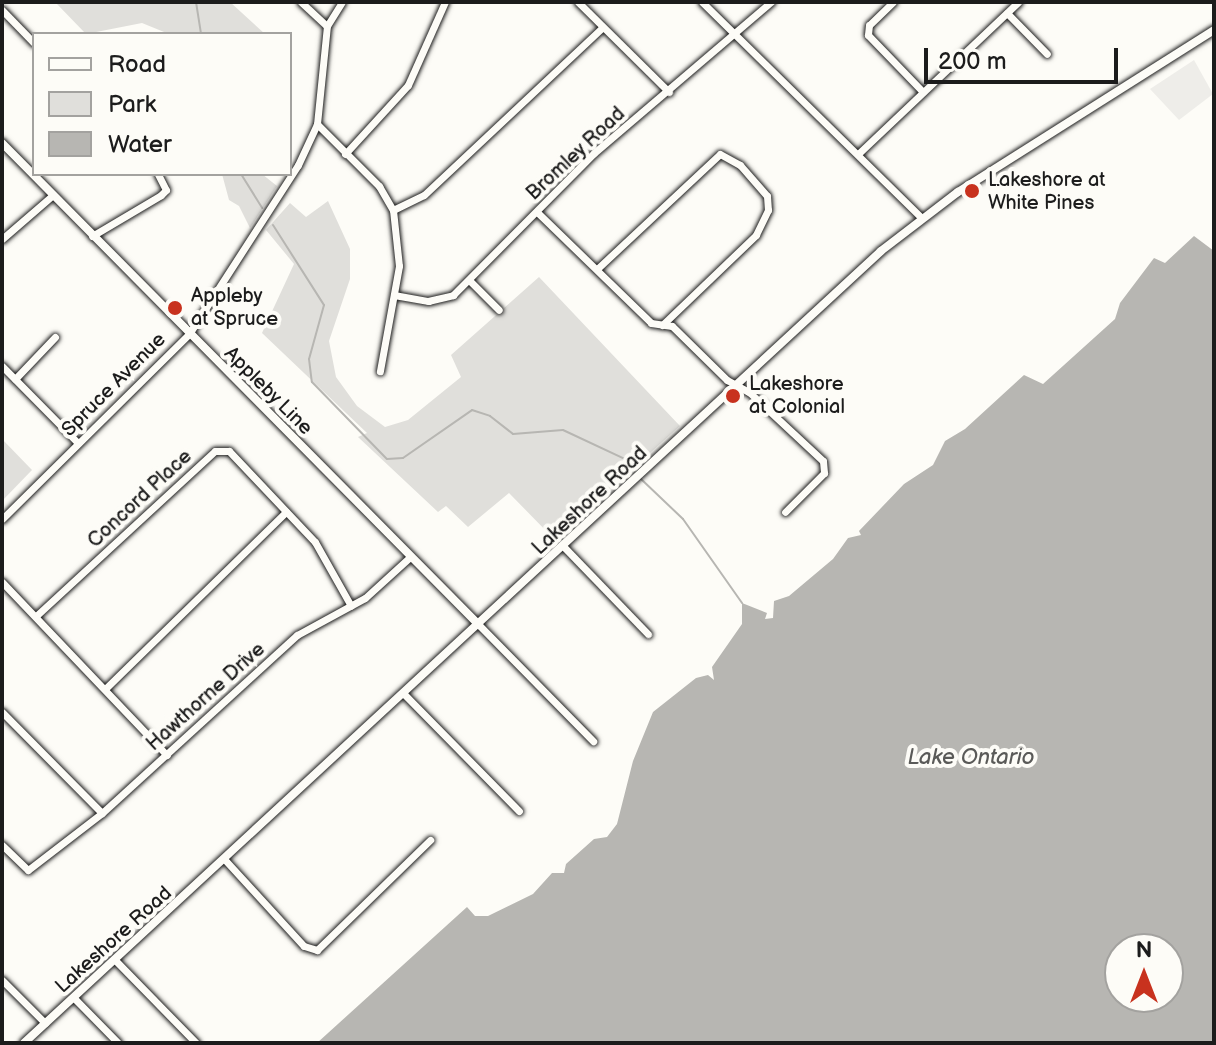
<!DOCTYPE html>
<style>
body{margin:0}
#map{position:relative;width:1216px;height:1045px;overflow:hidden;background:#fdfcf7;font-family:"Balsamiq Sans",sans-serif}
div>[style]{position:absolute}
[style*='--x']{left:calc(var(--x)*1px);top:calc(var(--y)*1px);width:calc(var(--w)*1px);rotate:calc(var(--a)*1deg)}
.built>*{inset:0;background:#eeede9}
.green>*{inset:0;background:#e0dfdb}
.water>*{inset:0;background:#b7b6b2}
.stream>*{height:2px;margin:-1px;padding:0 1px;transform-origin:1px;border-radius:1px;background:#b7b6b2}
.roads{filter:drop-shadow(0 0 2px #1c1c1c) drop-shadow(0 0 2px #1c1c1c)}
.minor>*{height:7px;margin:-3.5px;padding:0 3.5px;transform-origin:3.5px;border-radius:3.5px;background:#fdfcf7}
.major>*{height:8px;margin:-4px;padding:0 4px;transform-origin:4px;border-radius:4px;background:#fdfcf7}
.dots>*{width:22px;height:22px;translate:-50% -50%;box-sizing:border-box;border:4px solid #fdfcf7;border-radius:50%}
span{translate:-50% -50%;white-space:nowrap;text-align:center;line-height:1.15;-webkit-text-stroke:8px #fdfcf7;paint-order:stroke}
.street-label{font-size:20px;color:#1c1c1c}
.poi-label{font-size:20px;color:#1c1c1c}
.left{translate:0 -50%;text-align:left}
.water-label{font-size:22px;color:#5a5a58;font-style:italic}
.frame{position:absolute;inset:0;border:4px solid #1c1c1c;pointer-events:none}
.legend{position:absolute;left:32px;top:32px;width:260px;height:144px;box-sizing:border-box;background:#fdfcf7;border:2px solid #a3a29f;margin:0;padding:10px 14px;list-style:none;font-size:24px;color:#1c1c1c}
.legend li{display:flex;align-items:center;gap:16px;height:40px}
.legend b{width:40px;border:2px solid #a3a29f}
.north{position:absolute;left:1104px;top:933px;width:80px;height:80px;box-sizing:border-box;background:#fdfcf7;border:2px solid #a3a29f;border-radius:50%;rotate:0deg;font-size:22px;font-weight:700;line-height:32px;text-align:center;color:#1c1c1c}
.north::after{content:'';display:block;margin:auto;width:28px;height:36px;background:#c8321e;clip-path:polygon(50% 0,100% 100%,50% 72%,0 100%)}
.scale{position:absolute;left:924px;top:48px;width:194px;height:36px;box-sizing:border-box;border:4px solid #1c1c1c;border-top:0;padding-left:10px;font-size:24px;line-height:28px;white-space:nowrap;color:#1c1c1c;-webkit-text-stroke:6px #fdfcf7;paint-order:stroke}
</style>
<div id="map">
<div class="built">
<div style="clip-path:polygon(1194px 60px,1213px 94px,1179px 120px,1150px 89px)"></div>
</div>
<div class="green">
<div style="clip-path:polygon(55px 2px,230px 2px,265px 34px,169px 34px,142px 23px,86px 34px)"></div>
<div style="clip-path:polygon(222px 174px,262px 174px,277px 186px,250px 228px,239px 206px,229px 200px)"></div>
<div style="clip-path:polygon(328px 201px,350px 249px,350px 279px,329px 341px,336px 377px,357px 406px,385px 427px,408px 420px,461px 377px,451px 355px,539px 277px,680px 426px,554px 539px,509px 493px,468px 527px,446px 506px,438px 512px,358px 437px,367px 433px,262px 333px,294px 264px,266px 230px,290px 203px,306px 217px)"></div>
<div style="clip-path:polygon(2px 439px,32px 470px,2px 501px)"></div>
</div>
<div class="water">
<div style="clip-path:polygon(evenodd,1194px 236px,1214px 251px,1214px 1043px,317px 1043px,467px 907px,475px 916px,488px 916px,533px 894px,552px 873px,564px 873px,566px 864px,594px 839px,607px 837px,617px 824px,633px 761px,653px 712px,696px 678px,708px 675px,714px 680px,712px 667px,742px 624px,742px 603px,767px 613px,765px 619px,773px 618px,774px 601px,789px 596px,833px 559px,848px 538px,861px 535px,859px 531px,904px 484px,933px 465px,945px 441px,965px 429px,1024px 375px,1043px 384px,1115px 319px,1120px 303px,1154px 258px,1165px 263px,1194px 236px,1168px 949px,1168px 997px,1120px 997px,1120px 949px,1168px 949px)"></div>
</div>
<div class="stream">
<div style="--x:196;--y:2;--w:32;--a:81"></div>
<div style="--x:241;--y:174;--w:40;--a:58"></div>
<div style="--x:273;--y:225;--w:95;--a:57.5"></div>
<div style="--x:324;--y:305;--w:56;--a:105.5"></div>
<div style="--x:309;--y:359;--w:23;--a:83"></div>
<div style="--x:312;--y:382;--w:107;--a:45.8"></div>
<div style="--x:387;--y:459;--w:16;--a:-4"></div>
<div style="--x:403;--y:458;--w:84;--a:-34.8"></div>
<div style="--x:472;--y:410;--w:19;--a:18"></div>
<div style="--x:490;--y:416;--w:29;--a:38"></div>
<div style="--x:513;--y:434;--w:50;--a:-4.6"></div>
<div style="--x:563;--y:430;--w:71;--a:25.1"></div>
<div style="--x:627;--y:460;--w:17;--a:54"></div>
<div style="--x:641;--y:479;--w:58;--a:43.6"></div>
<div style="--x:683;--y:519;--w:103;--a:54.9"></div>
</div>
<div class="roads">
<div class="minor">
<div style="--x:301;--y:2;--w:35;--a:43"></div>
<div style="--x:578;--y:2;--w:128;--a:44.7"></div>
<div style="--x:702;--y:2;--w:308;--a:44.5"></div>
<div style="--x:893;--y:2;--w:33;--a:136"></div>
<div style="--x:869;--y:25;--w:10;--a:96"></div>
<div style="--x:868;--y:35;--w:79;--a:46"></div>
<div style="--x:2;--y:10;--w:46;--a:45.9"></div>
<div style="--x:1007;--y:13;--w:57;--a:45.7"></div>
<div style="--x:317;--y:124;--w:88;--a:45"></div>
<div style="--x:379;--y:186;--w:28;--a:60"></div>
<div style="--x:393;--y:210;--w:56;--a:83.9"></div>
<div style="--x:399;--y:266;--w:107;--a:100.3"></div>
<div style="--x:345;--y:154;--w:93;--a:-47.6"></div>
<div style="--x:408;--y:85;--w:91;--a:-66"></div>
<div style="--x:858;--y:154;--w:221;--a:-43.5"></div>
<div style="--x:393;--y:210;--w:34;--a:-26"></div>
<div style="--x:424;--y:195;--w:245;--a:-43.2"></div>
<div style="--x:537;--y:212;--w:159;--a:44.2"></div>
<div style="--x:651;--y:323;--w:21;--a:8"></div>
<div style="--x:672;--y:326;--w:77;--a:44.5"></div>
<div style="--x:727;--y:380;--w:25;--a:29"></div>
<div style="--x:749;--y:392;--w:101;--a:43"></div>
<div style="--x:823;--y:461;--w:12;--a:85"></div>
<div style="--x:824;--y:473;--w:55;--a:135"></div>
<div style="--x:92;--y:236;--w:80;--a:-30.7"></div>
<div style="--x:161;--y:195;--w:7;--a:-45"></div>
<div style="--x:166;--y:190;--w:18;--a:-117"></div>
<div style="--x:2;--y:239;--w:67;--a:-40.8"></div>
<div style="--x:597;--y:269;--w:168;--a:-43.1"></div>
<div style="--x:720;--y:154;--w:23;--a:29"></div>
<div style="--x:740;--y:165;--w:41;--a:48.9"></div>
<div style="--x:767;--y:196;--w:14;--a:86"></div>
<div style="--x:768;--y:210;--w:28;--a:116"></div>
<div style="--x:756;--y:235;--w:130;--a:136.2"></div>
<div style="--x:469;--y:280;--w:42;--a:45"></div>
<div style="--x:394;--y:295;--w:35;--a:10"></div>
<div style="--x:428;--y:301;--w:26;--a:-13"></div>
<div style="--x:453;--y:295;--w:200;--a:-45.2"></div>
<div style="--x:594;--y:153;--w:233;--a:-40.5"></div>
<div style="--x:2;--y:366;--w:108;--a:45.4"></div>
<div style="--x:15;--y:379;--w:58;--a:-46.4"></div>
<div style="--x:2;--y:519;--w:263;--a:-44.7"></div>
<div style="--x:189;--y:334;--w:201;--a:-57.2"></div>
<div style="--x:298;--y:165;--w:45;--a:-65.1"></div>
<div style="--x:317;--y:124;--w:99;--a:-84.2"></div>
<div style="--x:327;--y:26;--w:28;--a:-58"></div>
<div style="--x:564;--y:547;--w:121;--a:46"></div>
<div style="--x:2;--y:582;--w:239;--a:46.4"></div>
<div style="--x:36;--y:616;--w:243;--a:-42.7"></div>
<div style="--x:215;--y:451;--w:14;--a:0"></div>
<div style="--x:229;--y:451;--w:125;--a:46.6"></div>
<div style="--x:315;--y:542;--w:73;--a:60.6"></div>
<div style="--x:479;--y:625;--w:163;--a:45.5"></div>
<div style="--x:106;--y:688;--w:252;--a:-44.4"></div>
<div style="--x:404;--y:694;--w:164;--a:45.5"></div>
<div style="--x:2;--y:712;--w:142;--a:45.3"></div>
<div style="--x:2;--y:845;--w:36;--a:44"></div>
<div style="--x:28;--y:870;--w:93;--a:-37.6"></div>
<div style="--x:102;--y:813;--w:264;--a:-42.4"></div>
<div style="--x:297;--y:635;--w:77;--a:-28.6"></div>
<div style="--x:365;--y:598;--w:61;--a:-42.3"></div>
<div style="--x:226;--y:861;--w:115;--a:47.5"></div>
<div style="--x:304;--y:946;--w:14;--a:17"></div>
<div style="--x:317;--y:950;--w:158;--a:-44.2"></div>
<div style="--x:116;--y:961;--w:115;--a:45.7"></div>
<div style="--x:2;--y:980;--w:61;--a:45"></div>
<div style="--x:74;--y:998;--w:63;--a:45.6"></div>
</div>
<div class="major">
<div style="--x:2;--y:143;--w:678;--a:45.3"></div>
<div style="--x:24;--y:1043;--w:1167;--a:-42.74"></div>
<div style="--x:881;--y:251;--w:97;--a:-37.5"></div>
<div style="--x:958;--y:192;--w:303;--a:-32.3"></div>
</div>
</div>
<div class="dots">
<div style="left:972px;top:191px;background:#c8321e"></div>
<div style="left:175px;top:308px;background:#c8321e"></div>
<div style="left:733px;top:396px;background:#c8321e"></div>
</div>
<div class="street-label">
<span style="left:576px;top:154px;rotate:-43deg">Bromley Road</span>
<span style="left:114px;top:385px;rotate:-45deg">Spruce Avenue</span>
<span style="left:268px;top:391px;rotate:45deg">Appleby Line</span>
<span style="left:140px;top:499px;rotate:-43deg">Concord Place</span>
<span style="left:590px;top:501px;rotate:-43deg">Lakeshore Road</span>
<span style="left:206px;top:697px;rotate:-42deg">Hawthorne Drive</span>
<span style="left:114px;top:940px;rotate:-42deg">Lakeshore Road</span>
</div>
<div class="poi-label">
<span class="left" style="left:988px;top:192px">Lakeshore at<br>White Pines</span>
<span class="left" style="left:191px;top:308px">Appleby<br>at Spruce</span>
<span class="left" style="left:749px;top:396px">Lakeshore<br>at Colonial</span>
</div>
<div class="water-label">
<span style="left:971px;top:758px">Lake Ontario</span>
</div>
<div class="frame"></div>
<ul class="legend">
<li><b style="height:10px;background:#fdfcf7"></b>Road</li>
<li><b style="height:22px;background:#e0dfdb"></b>Park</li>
<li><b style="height:22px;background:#b7b6b2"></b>Water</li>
</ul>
<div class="north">N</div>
<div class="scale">200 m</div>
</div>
